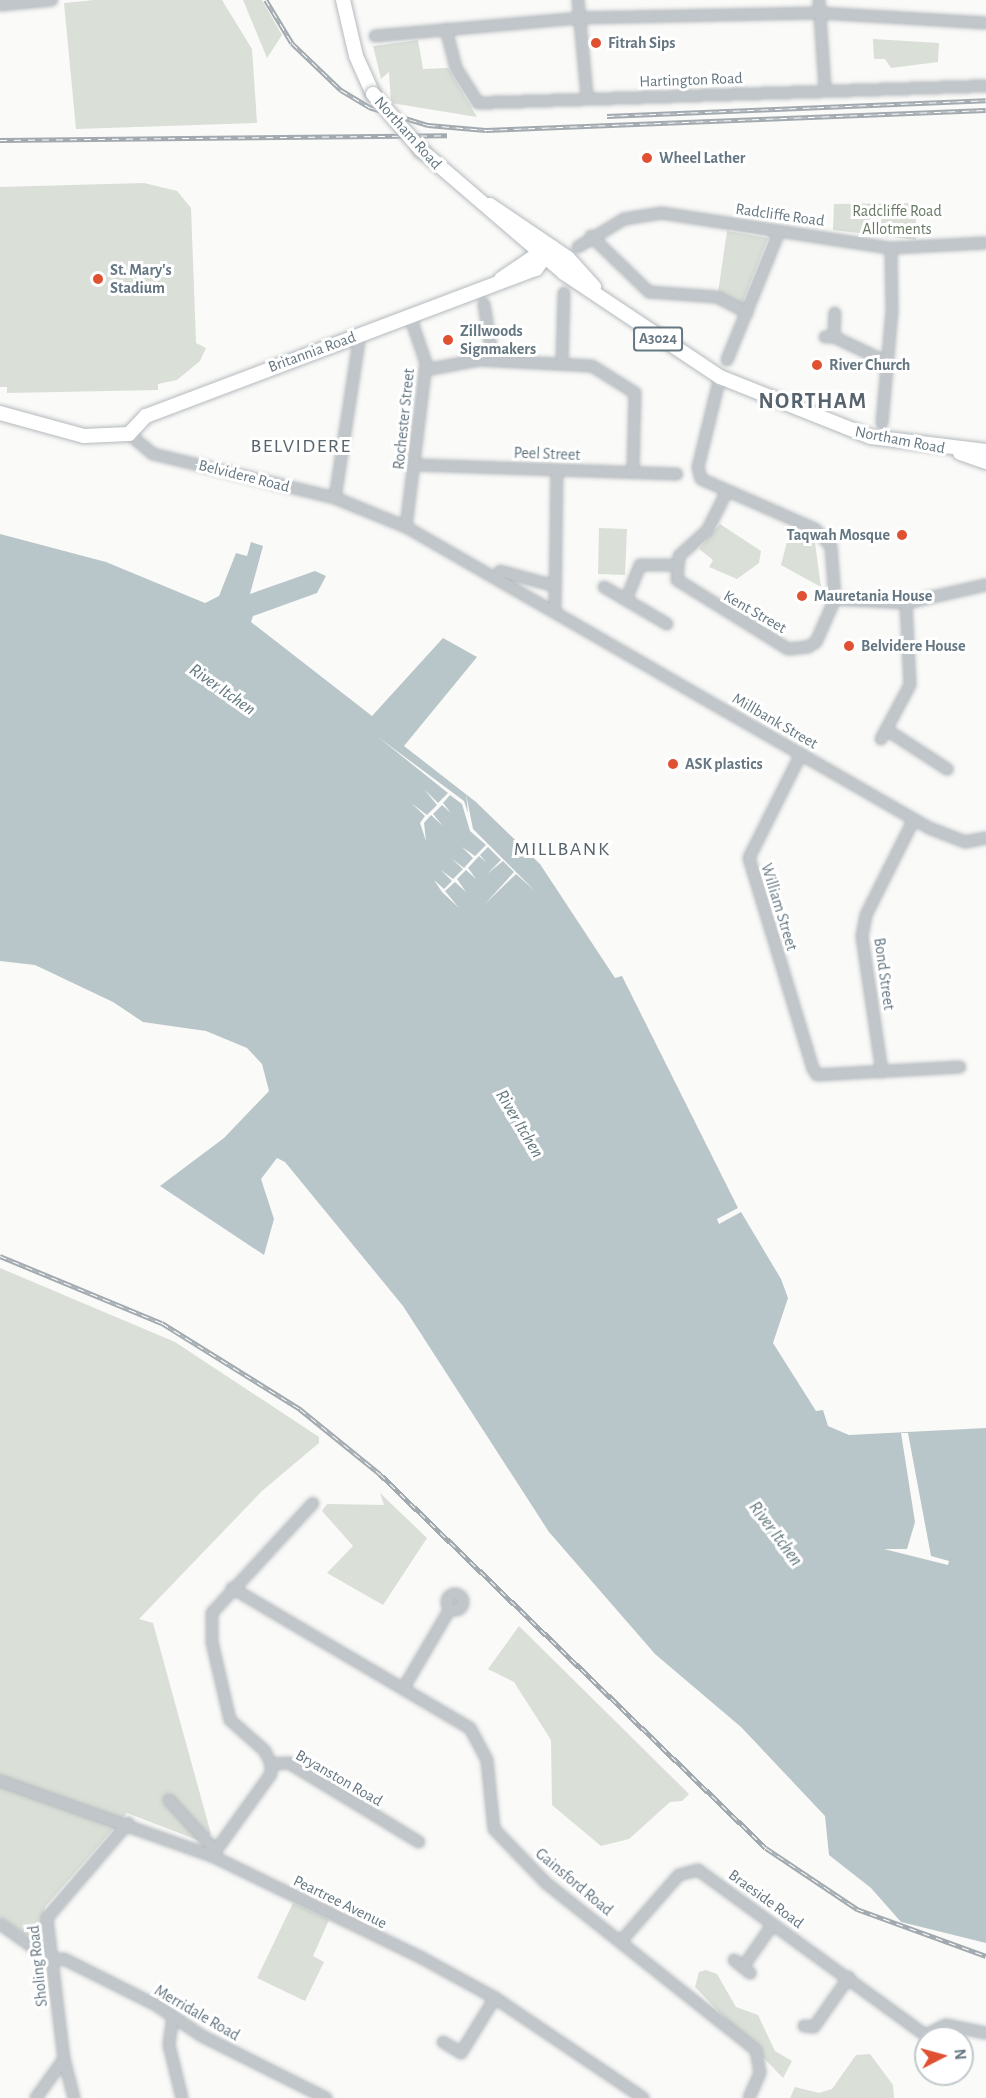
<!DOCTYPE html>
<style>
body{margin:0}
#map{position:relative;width:986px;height:2098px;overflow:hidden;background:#fafaf8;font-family:"Alegreya Sans",sans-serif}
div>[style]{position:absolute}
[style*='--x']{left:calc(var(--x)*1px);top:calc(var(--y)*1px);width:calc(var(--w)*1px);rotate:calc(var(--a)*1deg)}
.green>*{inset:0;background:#dadfd7}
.water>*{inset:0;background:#b9c6c9}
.pier>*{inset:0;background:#fafaf8}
.roads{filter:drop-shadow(0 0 2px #b5babe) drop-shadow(0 0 2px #b5babe)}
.minor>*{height:10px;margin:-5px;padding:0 5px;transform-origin:5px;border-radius:5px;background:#c1c6ca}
.minor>.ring{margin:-5px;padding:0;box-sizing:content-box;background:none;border:10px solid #c1c6ca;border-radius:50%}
.major>*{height:14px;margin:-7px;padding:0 7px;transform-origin:7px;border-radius:7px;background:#fff}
.rail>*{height:4.5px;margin-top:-2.25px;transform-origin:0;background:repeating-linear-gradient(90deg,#fff 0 7px,#a2aaaf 0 14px);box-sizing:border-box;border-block:2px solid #a2aaaf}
.bridges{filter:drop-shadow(0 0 2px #b5babe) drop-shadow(0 0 2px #b5babe)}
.major-bridge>*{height:14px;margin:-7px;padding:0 7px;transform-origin:7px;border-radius:7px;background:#fff}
.dots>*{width:16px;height:16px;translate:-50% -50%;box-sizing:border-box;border:3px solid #fff;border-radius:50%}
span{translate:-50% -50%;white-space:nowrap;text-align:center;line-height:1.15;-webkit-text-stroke:6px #fff;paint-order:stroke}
.shield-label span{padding:2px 4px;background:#fff;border:2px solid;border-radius:4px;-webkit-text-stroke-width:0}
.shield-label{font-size:15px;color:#657782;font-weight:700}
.poi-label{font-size:16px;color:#657782;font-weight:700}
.left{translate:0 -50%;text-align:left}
.right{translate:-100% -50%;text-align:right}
.street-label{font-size:16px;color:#657782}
.park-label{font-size:16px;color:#697a64}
.water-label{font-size:18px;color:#60767c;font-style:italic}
.quarter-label{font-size:20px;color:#57646d;letter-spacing:1.5px}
.district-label{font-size:22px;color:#57646d;font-weight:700;letter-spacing:1.5px}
.north{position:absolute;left:914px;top:2026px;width:60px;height:60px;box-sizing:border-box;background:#fff;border:2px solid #c1c9cd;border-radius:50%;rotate:84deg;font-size:16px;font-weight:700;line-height:24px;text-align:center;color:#657782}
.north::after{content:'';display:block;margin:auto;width:21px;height:27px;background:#e05131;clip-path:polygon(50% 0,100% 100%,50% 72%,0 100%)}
</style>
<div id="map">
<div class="green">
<div style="clip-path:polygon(94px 0,222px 0,252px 49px,257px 123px,76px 129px,64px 3px)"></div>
<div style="clip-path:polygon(243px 0,262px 0,282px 35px,267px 58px)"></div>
<div style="clip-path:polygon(873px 39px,939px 43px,938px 62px,891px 68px,885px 59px,874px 59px)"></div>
<div style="clip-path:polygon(418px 40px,423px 69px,448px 68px,477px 117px,391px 103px,389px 72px,381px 79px,373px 46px)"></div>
<div style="clip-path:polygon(144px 183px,177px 191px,191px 208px,196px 343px,206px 348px,200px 361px,177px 380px,158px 384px,158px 390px,7px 393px,7px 387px,0 387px,0 187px)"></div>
<div style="clip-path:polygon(916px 203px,916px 240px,833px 230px,834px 204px)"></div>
<div style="clip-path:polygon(727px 231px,768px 238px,741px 306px,718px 293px)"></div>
<div style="clip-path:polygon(720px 524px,761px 551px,759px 563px,737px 579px,709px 567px,713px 560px,699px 549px)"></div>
<div style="clip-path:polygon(599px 528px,627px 529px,625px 575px,598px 574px)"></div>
<div style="clip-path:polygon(790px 530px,806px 533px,815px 543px,821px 587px,781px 565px)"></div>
<div style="clip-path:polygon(0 1268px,175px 1342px,319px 1437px,319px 1443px,262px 1491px,139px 1619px,153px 1623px,211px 1834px,200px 1841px,127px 1813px,45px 1907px,39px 1944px,0 1917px)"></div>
<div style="clip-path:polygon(380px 1493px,427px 1538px,383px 1605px,327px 1573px,353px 1546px,322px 1511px,327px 1504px,384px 1505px)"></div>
<div style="clip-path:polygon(519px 1626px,689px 1794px,682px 1801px,670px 1802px,629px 1839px,601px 1846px,552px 1805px,551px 1740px,514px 1682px,488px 1669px)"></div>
<div style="clip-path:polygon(293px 1903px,329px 1920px,313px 1956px,324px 1962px,305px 2001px,257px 1978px)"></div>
<div style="clip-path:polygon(706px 1970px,717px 1974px,736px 2007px,758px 2015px,775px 2051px,792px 2061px,783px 2078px,695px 1987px,699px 1972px)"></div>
<div style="clip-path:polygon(870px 2054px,893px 2085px,894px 2098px,790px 2098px,795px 2087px,819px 2093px,832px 2089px,856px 2055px)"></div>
</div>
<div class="water">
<div style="clip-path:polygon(0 534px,106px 562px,205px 603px,219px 596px,236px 553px,247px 556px,251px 542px,263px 546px,250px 594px,315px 571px,326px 576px,317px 593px,253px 616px,251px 622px,372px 716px,443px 638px,477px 657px,404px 746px,476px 802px,540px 864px,615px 978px,622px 976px,738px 1208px,717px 1219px,719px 1224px,741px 1212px,781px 1279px,788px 1298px,773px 1343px,816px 1411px,823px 1410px,828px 1426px,849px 1435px,986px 1428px,986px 1943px,901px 1922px,871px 1888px,829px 1855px,825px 1816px,741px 1727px,655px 1654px,549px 1532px,403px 1306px,285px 1162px,277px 1158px,261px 1179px,274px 1219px,264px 1255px,160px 1186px,224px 1138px,269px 1091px,262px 1064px,247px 1048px,206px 1031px,143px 1022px,113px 1002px,35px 965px,0 961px)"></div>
</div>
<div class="pier">
<div style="clip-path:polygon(378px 737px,464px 801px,468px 813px,466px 794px,473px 829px,535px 891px,516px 874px,485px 904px,514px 872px,503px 861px,487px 874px,501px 860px,488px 847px,480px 855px,486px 862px,479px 856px,468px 868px,476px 879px,466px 870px,457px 879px,466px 892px,455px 882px,445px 891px,459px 908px,442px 892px,434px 880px,444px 889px,452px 881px,441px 870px,453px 879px,463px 869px,451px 858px,464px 868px,473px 858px,462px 847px,475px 856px,486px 845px,470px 831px,462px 804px,450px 795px,443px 803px,451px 813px,442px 805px,433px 814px,443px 826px,431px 815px,424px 823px,426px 841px,420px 823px,425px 816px,411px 803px,427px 815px,437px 805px,424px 789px,438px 803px,448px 793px)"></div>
<div style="clip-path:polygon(901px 1433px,908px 1433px,931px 1556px,949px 1561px,948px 1565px,884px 1549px,907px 1549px,915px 1522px)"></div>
</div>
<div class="roads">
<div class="minor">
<div style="--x:578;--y:0;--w:95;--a:84.6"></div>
<div style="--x:819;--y:0;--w:88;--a:86.1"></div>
<div style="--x:0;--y:5;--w:52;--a:-5.5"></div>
<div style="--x:446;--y:29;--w:40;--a:75.6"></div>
<div style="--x:456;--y:68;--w:41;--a:57.8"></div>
<div style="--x:478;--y:103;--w:508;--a:-1.92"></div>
<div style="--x:375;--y:36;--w:205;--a:-5"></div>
<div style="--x:579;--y:18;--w:240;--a:-1.2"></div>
<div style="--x:819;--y:13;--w:167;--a:3.4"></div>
<div style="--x:591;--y:236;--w:81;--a:44"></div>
<div style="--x:649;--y:292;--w:68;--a:4.2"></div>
<div style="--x:717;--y:297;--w:34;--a:27"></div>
<div style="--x:578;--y:247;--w:54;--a:-31.3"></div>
<div style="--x:624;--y:219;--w:37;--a:-9"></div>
<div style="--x:661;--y:213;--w:233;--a:8.7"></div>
<div style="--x:891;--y:248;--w:95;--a:-3"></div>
<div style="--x:484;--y:304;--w:57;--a:80.9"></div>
<div style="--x:825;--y:337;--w:9;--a:0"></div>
<div style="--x:834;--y:337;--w:24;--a:-88"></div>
<div style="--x:834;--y:337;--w:59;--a:25.3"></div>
<div style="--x:727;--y:360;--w:138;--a:-67.9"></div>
<div style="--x:562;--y:363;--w:70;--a:-88.4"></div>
<div style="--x:425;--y:370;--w:55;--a:-10.5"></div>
<div style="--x:479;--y:360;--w:113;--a:3"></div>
<div style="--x:592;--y:366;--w:51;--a:32.1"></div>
<div style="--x:635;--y:393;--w:79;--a:91.5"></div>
<div style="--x:720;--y:377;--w:93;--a:103.7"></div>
<div style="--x:698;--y:467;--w:12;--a:76"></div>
<div style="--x:701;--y:479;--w:124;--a:23.7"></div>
<div style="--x:815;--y:529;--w:23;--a:47"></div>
<div style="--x:831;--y:546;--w:53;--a:85.7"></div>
<div style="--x:835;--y:599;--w:47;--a:113.8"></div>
<div style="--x:816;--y:642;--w:9;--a:148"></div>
<div style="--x:808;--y:647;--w:20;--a:174"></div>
<div style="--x:788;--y:649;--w:131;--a:-148.1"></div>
<div style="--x:677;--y:580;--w:24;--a:-85"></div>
<div style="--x:679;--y:556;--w:38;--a:-42"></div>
<div style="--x:707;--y:531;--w:42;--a:-63.4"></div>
<div style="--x:882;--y:423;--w:111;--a:-84.9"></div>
<div style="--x:892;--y:312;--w:64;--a:-90.9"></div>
<div style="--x:129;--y:434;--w:31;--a:40"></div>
<div style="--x:153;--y:454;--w:187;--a:13.6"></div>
<div style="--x:335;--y:498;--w:77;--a:22.2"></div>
<div style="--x:406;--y:527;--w:603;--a:29.92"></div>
<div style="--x:929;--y:828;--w:39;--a:21"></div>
<div style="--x:965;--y:842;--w:21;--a:-11"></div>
<div style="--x:415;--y:465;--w:262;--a:2"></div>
<div style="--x:335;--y:498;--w:166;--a:-81.3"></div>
<div style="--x:406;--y:527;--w:165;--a:-83"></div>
<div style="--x:426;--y:363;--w:50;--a:-108.8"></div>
<div style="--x:500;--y:571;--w:57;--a:15.3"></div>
<div style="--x:604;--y:587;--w:73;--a:30.4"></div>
<div style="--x:835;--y:599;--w:71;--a:3.2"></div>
<div style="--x:906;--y:603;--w:82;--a:-12.7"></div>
<div style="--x:626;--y:600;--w:38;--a:-68"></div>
<div style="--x:640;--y:565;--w:34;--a:0"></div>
<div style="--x:555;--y:608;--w:138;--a:-89.2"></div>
<div style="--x:887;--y:730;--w:72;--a:33"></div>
<div style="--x:881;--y:739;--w:61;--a:-61.8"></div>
<div style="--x:910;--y:685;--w:82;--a:-92.8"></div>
<div style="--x:801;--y:754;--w:116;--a:116.6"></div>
<div style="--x:749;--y:858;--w:220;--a:73.1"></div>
<div style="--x:813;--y:1069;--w:7;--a:56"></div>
<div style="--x:817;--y:1075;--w:143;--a:-3.2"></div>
<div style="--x:882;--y:1072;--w:137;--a:-98.4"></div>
<div style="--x:862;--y:936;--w:21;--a:-79"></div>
<div style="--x:866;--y:915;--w:107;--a:-63.4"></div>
<div style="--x:232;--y:1588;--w:276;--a:30.5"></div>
<div style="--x:470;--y:1728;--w:36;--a:62"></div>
<div style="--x:487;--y:1760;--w:69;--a:84.2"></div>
<div style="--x:494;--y:1829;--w:75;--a:46.1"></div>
<div style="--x:546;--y:1883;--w:268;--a:38.5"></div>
<div style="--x:756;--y:2050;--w:23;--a:80"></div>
<div style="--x:760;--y:2073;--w:27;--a:114"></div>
<div class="ring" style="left:447px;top:1594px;width:6px;height:6px"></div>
<div style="--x:403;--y:1689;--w:93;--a:-59.6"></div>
<div style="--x:271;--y:1764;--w:18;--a:-3"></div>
<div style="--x:289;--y:1763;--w:152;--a:31.3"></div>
<div style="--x:0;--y:1781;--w:225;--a:19.5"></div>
<div style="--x:212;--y:1856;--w:233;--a:25.9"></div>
<div style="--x:422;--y:1958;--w:83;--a:28.7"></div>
<div style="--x:495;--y:1998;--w:179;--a:34"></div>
<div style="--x:169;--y:1800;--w:68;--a:47.4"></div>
<div style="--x:212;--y:1856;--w:101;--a:-54.3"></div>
<div style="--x:271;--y:1774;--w:10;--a:-90"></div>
<div style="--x:271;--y:1764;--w:14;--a:-115"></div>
<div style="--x:265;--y:1751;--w:47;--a:-138.5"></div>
<div style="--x:230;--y:1720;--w:80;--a:-103"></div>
<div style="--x:212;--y:1642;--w:29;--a:-90"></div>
<div style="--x:212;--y:1613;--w:149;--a:-47.4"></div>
<div style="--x:0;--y:1924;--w:62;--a:35.2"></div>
<div style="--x:51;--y:1960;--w:13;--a:-4"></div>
<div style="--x:64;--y:1959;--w:103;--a:26.6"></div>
<div style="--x:156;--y:2005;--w:55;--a:34"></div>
<div style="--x:202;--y:2036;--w:139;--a:26.6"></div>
<div style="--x:622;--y:1940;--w:86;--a:-48.8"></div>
<div style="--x:679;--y:1875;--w:20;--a:-15"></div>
<div style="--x:698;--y:1870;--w:286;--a:36"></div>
<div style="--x:734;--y:1960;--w:21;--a:39"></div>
<div style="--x:743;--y:1967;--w:52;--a:-55.1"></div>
<div style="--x:173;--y:2016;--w:29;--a:98"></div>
<div style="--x:169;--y:2045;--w:55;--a:76.2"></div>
<div style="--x:804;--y:2026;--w:10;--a:6"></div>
<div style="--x:814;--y:2027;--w:61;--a:-55"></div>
<div style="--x:926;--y:2035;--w:22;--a:-27"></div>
<div style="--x:946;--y:2025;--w:41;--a:11.3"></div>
<div style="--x:443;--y:2042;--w:21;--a:31"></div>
<div style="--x:461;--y:2053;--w:65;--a:-58.3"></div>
<div style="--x:36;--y:2098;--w:48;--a:-54.3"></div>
<div style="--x:74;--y:2098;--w:40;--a:-104.4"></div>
<div style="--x:64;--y:2059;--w:142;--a:-96.9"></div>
<div style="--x:47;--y:1918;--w:125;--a:-49.5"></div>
</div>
<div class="major">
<div style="--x:343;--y:0;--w:57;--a:76.9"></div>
<div style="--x:356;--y:56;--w:42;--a:65.9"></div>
<div style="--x:421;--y:150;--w:189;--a:40.7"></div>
<div style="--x:564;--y:273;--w:187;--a:33.7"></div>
<div style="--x:720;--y:377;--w:162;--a:21.7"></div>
<div style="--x:871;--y:437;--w:116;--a:6.9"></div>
<div style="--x:490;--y:205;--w:94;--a:34.2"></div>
<div style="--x:568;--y:258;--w:39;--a:48"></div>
<div style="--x:501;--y:279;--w:52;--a:-34"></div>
<div style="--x:0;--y:413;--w:87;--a:15.3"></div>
<div style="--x:84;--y:436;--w:45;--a:-2.5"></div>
<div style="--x:129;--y:434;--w:25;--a:-47"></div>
<div style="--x:146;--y:416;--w:417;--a:-20.7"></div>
<div style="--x:536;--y:269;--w:27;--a:-54"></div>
<div style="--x:960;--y:453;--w:28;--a:19"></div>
</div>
</div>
<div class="rail">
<div style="--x:266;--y:0;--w:50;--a:58.8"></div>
<div style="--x:292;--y:43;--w:68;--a:43.8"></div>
<div style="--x:341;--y:90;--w:33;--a:31"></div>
<div style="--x:369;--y:107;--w:62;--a:17"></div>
<div style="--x:428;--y:125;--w:58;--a:4.9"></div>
<div style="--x:486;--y:130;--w:500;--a:-2.29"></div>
<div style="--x:607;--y:116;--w:379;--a:-2.4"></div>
<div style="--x:0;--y:140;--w:447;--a:-0.6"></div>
<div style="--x:0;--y:1256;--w:175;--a:22.5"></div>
<div style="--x:162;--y:1323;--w:163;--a:31.9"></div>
<div style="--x:300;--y:1409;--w:103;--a:39.1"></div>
<div style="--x:380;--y:1474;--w:537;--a:44.1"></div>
<div style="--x:766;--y:1848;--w:110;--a:33.8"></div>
<div style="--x:857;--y:1909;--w:137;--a:20"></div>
</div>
<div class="bridges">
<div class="major-bridge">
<div style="--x:373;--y:94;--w:74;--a:49.4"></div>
</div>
</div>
<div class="dots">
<div style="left:596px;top:43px;background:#e05131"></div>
<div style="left:647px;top:158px;background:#e05131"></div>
<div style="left:98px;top:279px;background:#e05131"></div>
<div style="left:448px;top:340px;background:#e05131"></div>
<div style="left:817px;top:365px;background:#e05131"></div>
<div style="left:902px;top:535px;background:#e05131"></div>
<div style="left:802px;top:596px;background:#e05131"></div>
<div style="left:849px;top:646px;background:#e05131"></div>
<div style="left:673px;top:764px;background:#e05131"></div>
</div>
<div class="shield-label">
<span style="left:658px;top:339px">A3024</span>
</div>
<div class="poi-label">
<span class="left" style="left:608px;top:43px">Fitrah Sips</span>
<span class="left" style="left:659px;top:158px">Wheel Lather</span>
<span class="left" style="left:110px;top:279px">St. Mary's<br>Stadium</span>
<span class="left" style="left:460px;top:340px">Zillwoods<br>Signmakers</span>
<span class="left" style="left:829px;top:365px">River Church</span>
<span class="right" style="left:890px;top:535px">Taqwah Mosque</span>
<span class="left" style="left:814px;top:596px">Mauretania House</span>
<span class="left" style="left:861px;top:646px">Belvidere House</span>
<span class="left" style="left:685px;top:764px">ASK plastics</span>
</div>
<div class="street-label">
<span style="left:691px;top:80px;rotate:-2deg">Hartington Road</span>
<span style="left:408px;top:133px;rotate:48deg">Northam Road</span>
<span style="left:780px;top:215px;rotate:8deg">Radcliffe Road</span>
<span style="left:312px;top:352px;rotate:-20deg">Britannia Road</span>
<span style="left:404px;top:419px;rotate:-84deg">Rochester Street</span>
<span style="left:900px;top:440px;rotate:11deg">Northam Road</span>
<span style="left:547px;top:454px;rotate:2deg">Peel Street</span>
<span style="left:244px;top:476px;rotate:14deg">Belvidere Road</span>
<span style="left:755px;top:612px;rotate:30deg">Kent Street</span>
<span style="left:775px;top:721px;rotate:30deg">Millbank Street</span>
<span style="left:779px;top:907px;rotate:73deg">William Street</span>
<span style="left:884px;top:974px;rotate:82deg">Bond Street</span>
<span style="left:339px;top:1778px;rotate:30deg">Bryanston Road</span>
<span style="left:574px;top:1882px;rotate:40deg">Gainsford Road</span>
<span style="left:766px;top:1899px;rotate:36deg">Braeside Road</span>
<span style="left:340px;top:1902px;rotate:26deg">Peartree Avenue</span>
<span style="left:38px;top:1966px;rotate:-96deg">Sholing Road</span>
<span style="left:197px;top:2013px;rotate:30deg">Merridale Road</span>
</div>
<div class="park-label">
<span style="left:897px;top:220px">Radcliffe Road<br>Allotments</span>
</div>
<div class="water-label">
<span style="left:222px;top:690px;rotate:35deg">River Itchen</span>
<span style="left:519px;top:1124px;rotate:59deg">River Itchen</span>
<span style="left:775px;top:1534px;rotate:53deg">River Itchen</span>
</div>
<div class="quarter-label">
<span style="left:301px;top:446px">BELVIDERE</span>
<span style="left:562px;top:849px">MILLBANK</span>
</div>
<div class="district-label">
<span style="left:813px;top:402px">NORTHAM</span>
</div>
<div class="north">N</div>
</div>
